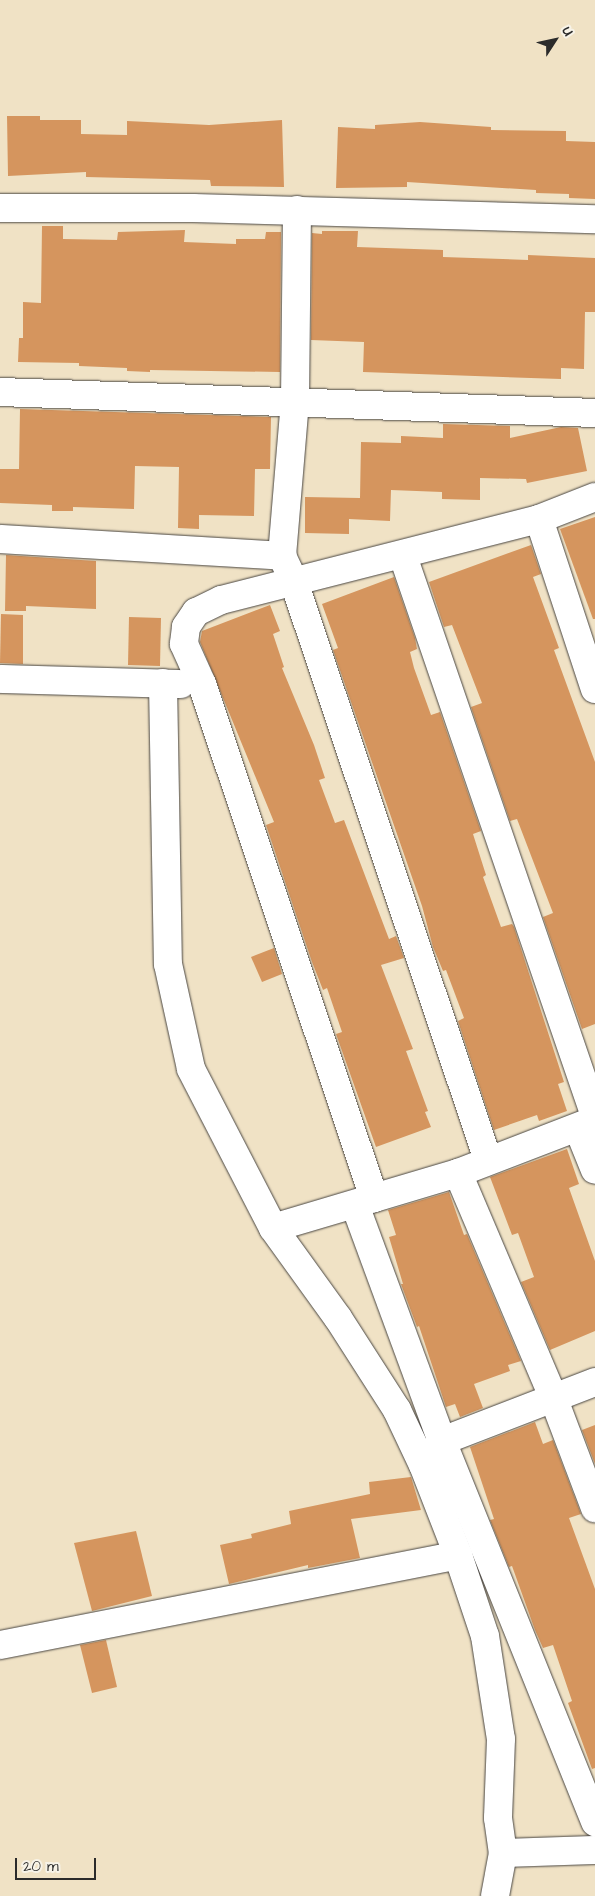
<!DOCTYPE html>
<style>
body{margin:0}
#map{position:relative;width:595px;height:1896px;overflow:hidden;background:#f0e2c5;font-family:"Architects Daughter",sans-serif}
div>[style]{position:absolute}
[style*='--x']{left:calc(var(--x)*1px);top:calc(var(--y)*1px);width:calc(var(--w)*1px);rotate:calc(var(--a)*1deg)}
.building>*{inset:0;background:#d5955e}
.roads{filter:drop-shadow(0 0 1px #494642) drop-shadow(0 0 1px #494642)}
.minor>*{height:28px;margin:-14px;padding:0 14px;transform-origin:14px;border-radius:14px;background:#fff}
span{translate:-50% -50%;white-space:nowrap;text-align:center;line-height:1.15;-webkit-text-stroke:4.5px #f7f3e8;paint-order:stroke}
.north{position:absolute;left:530px;top:15px;width:50px;height:50px;-webkit-text-stroke:4px #f7f3e8;paint-order:stroke;rotate:55deg;font-size:14px;font-weight:700;line-height:20px;text-align:center;color:#2b2b2b}
.north::after{content:'';display:block;margin:auto;width:18px;height:22px;background:#2b2b2b;clip-path:polygon(50% 0,100% 100%,50% 72%,0 100%)}
.scale{position:absolute;left:15px;top:1858px;width:81px;height:22px;box-sizing:border-box;border:2px solid #2b2b2b;border-top:0;padding-left:6px;font-size:15px;line-height:18px;white-space:nowrap;color:#2b2b2b;-webkit-text-stroke:4px #f7f3e8;paint-order:stroke}
</style>
<div id="map">
<div class="building">
<div style="clip-path:polygon(7px 116px,40px 116px,40px 120px,81px 120px,81px 134px,127px 135px,127px 121px,209px 125px,282px 120px,284px 187px,211px 186px,210px 180px,86px 177px,86px 172px,8px 176px)"></div>
<div style="clip-path:polygon(420px 122px,491px 127px,491px 130px,566px 131px,566px 141px,595px 142px,595px 199px,569px 198px,569px 194px,536px 193px,536px 190px,407px 182px,407px 187px,336px 188px,338px 127px,375px 129px,375px 125px)"></div>
<div style="clip-path:polygon(42px 226px,63px 226px,63px 239px,117px 240px,118px 232px,185px 230px,184px 242px,236px 244px,236px 239px,265px 239px,266px 232px,281px 232px,280px 372px,150px 370px,150px 372px,127px 371px,127px 368px,79px 366px,79px 363px,18px 362px,19px 338px,23px 338px,23px 302px,41px 303px)"></div>
<div style="clip-path:polygon(322px 231px,358px 231px,357px 247px,443px 250px,443px 257px,528px 260px,528px 255px,595px 258px,595px 312px,585px 312px,584px 369px,561px 368px,561px 379px,363px 372px,364px 342px,311px 340px,312px 233px,322px 234px)"></div>
<div style="clip-path:polygon(20px 409px,271px 417px,270px 469px,255px 469px,254px 516px,199px 515px,199px 529px,178px 528px,179px 467px,135px 466px,134px 509px,73px 507px,73px 511px,52px 511px,52px 505px,0 503px,0 469px,19px 469px)"></div>
<div style="clip-path:polygon(443px 424px,510px 426px,510px 438px,561px 427px,578px 428px,587px 471px,527px 483px,526px 479px,480px 478px,480px 500px,442px 499px,442px 492px,391px 490px,390px 521px,349px 519px,349px 534px,305px 533px,305px 497px,360px 498px,361px 442px,401px 443px,401px 436px,443px 438px)"></div>
<div style="clip-path:polygon(595px 517px,595px 619px,593px 619px,560px 529px)"></div>
<div style="clip-path:polygon(531px 545px,541px 574px,533px 577px,559px 648px,554px 650px,595px 762px,595px 1024px,582px 1029px,543px 917px,553px 913px,517px 819px,510px 821px,471px 707px,482px 703px,452px 625px,444px 627px,429px 582px)"></div>
<div style="clip-path:polygon(6px 555px,96px 561px,96px 609px,26px 606px,26px 611px,5px 611px)"></div>
<div style="clip-path:polygon(394px 577px,415px 638px,417px 649px,410px 652px,414px 668px,431px 715px,440px 712px,481px 831px,473px 834px,486px 875px,483px 877px,501px 927px,512px 924px,514px 927px,564px 1082px,558px 1084px,567px 1111px,539px 1121px,537px 1115px,494px 1130px,458px 1021px,464px 1018px,446px 970px,443px 971px,433px 947px,422px 906px,333px 650px,338px 648px,322px 604px)"></div>
<div style="clip-path:polygon(270px 605px,280px 631px,273px 634px,284px 667px,282px 668px,314px 745px,325px 778px,319px 780px,335px 823px,344px 820px,389px 939px,396px 936px,404px 958px,381px 965px,413px 1049px,406px 1051px,428px 1111px,425px 1112px,431px 1127px,376px 1147px,336px 1034px,342px 1032px,327px 988px,323px 990px,312px 962px,266px 825px,274px 822px,200px 642px,202px 631px)"></div>
<div style="clip-path:polygon(1px 614px,23px 615px,23px 664px,0 663px)"></div>
<div style="clip-path:polygon(129px 617px,161px 618px,160px 666px,128px 665px)"></div>
<div style="clip-path:polygon(274px 948px,282px 974px,262px 982px,251px 957px)"></div>
<div style="clip-path:polygon(567px 1149px,579px 1184px,569px 1188px,595px 1261px,595px 1331px,550px 1350px,521px 1282px,534px 1277px,518px 1233px,512px 1235px,490px 1177px)"></div>
<div style="clip-path:polygon(449px 1192px,464px 1235px,467px 1234px,521px 1361px,508px 1365px,510px 1371px,474px 1384px,483px 1408px,460px 1417px,455px 1404px,446px 1407px,419px 1326px,417px 1327px,401px 1284px,403px 1284px,389px 1237px,396px 1235px,388px 1210px)"></div>
<div style="clip-path:polygon(535px 1422px,543px 1444px,553px 1440px,581px 1514px,569px 1518px,595px 1589px,595px 1768px,592px 1769px,568px 1703px,572px 1701px,553px 1645px,543px 1648px,535px 1630px,512px 1566px,509px 1567px,490px 1520px,494px 1519px,470px 1447px)"></div>
<div style="clip-path:polygon(595px 1425px,595px 1464px,582px 1430px)"></div>
<div style="clip-path:polygon(411px 1477px,421px 1510px,351px 1519px,360px 1558px,308px 1568px,308px 1565px,229px 1584px,220px 1545px,252px 1538px,251px 1534px,291px 1524px,289px 1511px,370px 1494px,369px 1482px)"></div>
<div style="clip-path:polygon(136px 1531px,152px 1596px,92px 1611px,74px 1543px)"></div>
<div style="clip-path:polygon(106px 1640px,117px 1687px,92px 1693px,80px 1645px)"></div>
</div>
<div class="roads">
<div class="minor">
<div style="--x:0;--y:208;--w:193;--a:0"></div>
<div style="--x:193;--y:208;--w:402;--a:1.6"></div>
<div style="--x:297;--y:210;--w:191;--a:90.6"></div>
<div style="--x:295;--y:401;--w:156;--a:94.8"></div>
<div style="--x:282;--y:556;--w:29;--a:65"></div>
<div style="--x:294;--y:582;--w:610;--a:71.45"></div>
<div style="--x:0;--y:392;--w:595;--a:2.02"></div>
<div style="--x:595;--y:497;--w:60;--a:158.6"></div>
<div style="--x:539;--y:519;--w:328;--a:165.7"></div>
<div style="--x:221;--y:600;--w:28;--a:154"></div>
<div style="--x:196;--y:612;--w:18;--a:124"></div>
<div style="--x:186;--y:627;--w:17;--a:97"></div>
<div style="--x:184;--y:644;--w:44;--a:65.8"></div>
<div style="--x:202;--y:684;--w:542;--a:71.5"></div>
<div style="--x:374;--y:1198;--w:88;--a:-16.6"></div>
<div style="--x:458;--y:1173;--w:147;--a:-21.1"></div>
<div style="--x:539;--y:519;--w:179;--a:71.8"></div>
<div style="--x:0;--y:539;--w:283;--a:3.4"></div>
<div style="--x:403;--y:556;--w:592;--a:71.08"></div>
<div style="--x:0;--y:679;--w:181;--a:1.6"></div>
<div style="--x:163;--y:683;--w:281;--a:89"></div>
<div style="--x:168;--y:964;--w:107;--a:77.6"></div>
<div style="--x:191;--y:1069;--w:179;--a:62.7"></div>
<div style="--x:578;--y:1128;--w:45;--a:68"></div>
<div style="--x:458;--y:1173;--w:243;--a:67"></div>
<div style="--x:553;--y:1397;--w:119;--a:69.3"></div>
<div style="--x:374;--y:1198;--w:105;--a:163.5"></div>
<div style="--x:273;--y:1228;--w:111;--a:54.2"></div>
<div style="--x:338;--y:1318;--w:109;--a:57.3"></div>
<div style="--x:397;--y:1410;--w:61;--a:64.7"></div>
<div style="--x:423;--y:1465;--w:97;--a:68.7"></div>
<div style="--x:458;--y:1555;--w:85;--a:71.6"></div>
<div style="--x:485;--y:1636;--w:104;--a:81.2"></div>
<div style="--x:501;--y:1739;--w:79;--a:92.2"></div>
<div style="--x:498;--y:1818;--w:35;--a:82"></div>
<div style="--x:503;--y:1853;--w:92;--a:-1.9"></div>
<div style="--x:355;--y:1205;--w:252;--a:69.8"></div>
<div style="--x:442;--y:1441;--w:411;--a:68.1"></div>
<div style="--x:430;--y:1456;--w:19;--a:-51"></div>
<div style="--x:442;--y:1441;--w:164;--a:-21.1"></div>
<div style="--x:0;--y:1645;--w:467;--a:-11.1"></div>
<div style="--x:495;--y:1896;--w:44;--a:-79.5"></div>
</div>
</div>
<div class="north">U</div>
<div class="scale">20 m</div>
</div>
